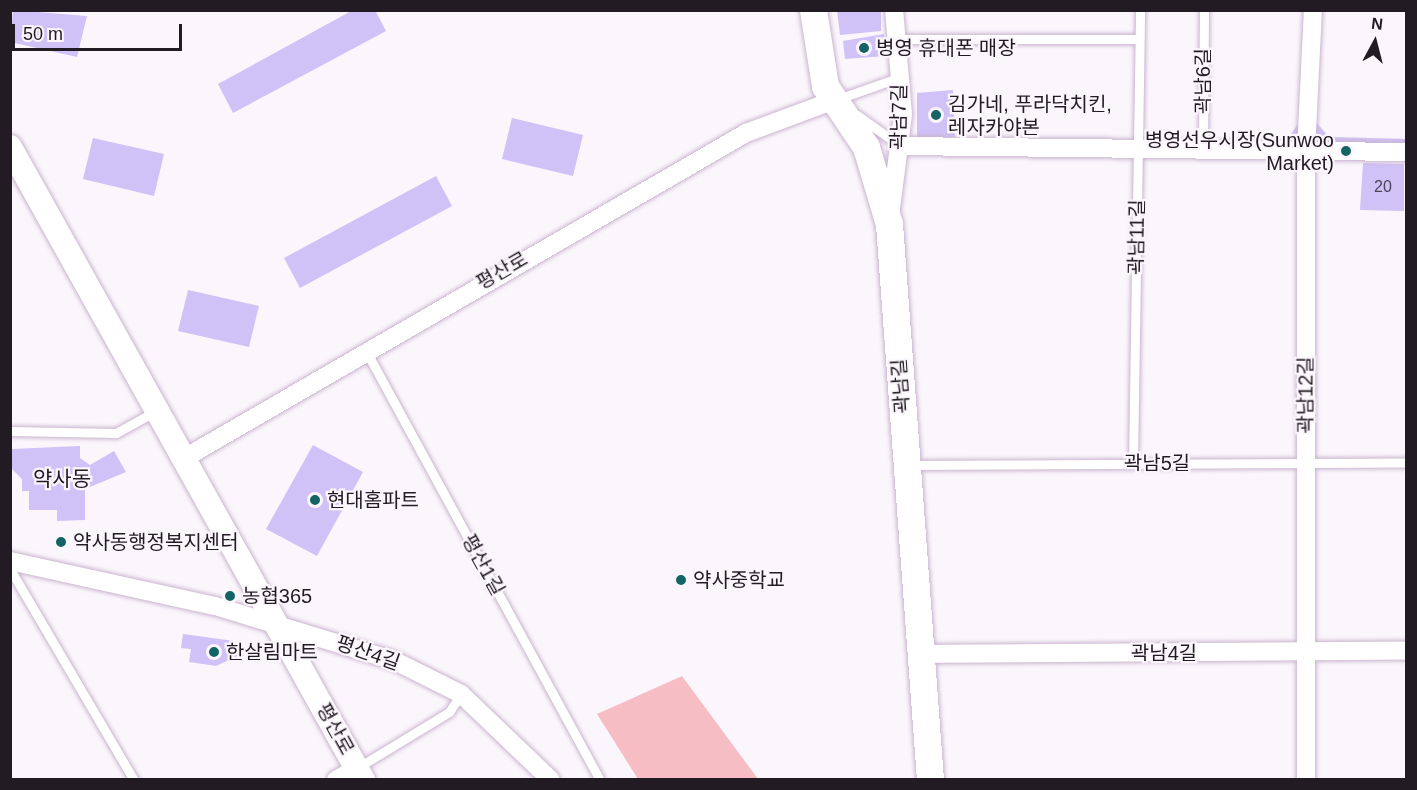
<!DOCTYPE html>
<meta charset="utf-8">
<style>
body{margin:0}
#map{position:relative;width:1417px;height:790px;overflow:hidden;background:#fbf6fc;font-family:Arial,"Noto Sans KR",sans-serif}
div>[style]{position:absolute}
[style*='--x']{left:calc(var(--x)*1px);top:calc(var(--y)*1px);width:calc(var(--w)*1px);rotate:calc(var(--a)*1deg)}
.green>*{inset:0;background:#f7bdc4}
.building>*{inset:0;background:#d0c2f7}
.roads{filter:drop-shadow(0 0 2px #cab4ce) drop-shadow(0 0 2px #cab4ce)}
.service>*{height:9px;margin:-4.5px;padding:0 4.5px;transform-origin:4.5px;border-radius:4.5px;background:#fff}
.minor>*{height:18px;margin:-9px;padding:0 9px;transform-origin:9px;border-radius:9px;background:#fff}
.tertiary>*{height:24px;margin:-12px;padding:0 12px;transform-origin:12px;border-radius:12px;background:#fff}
.secondary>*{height:27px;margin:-13.5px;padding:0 13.5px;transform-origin:13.5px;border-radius:13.5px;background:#fff}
.dots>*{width:16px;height:16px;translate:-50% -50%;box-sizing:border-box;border:3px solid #fbf6fc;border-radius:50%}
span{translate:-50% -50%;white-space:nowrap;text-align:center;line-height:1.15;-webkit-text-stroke:4.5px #fbf6fc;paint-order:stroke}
.number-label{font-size:16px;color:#4e4559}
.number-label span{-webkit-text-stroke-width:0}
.poi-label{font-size:20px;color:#231b24}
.left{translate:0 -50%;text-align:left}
.right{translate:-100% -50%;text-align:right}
.street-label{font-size:20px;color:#231b24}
.neighbourhood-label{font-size:21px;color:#231b24}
.frame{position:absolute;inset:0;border:12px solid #231b24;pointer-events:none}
.north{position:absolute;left:1345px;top:12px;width:60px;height:60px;-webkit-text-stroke:4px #fbf6fc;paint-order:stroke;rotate:7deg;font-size:16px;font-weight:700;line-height:24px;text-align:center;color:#231b24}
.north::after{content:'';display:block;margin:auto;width:21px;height:27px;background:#231b24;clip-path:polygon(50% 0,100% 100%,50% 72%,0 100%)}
.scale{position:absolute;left:12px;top:24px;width:170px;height:27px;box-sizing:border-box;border:3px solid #231b24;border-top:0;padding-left:8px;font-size:18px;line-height:21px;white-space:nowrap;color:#231b24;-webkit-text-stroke:4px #fbf6fc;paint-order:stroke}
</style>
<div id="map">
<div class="green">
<div style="clip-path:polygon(682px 676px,758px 779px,638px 779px,597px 714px)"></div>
</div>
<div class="building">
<div style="clip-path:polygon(13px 10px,87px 16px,77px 57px,10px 42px)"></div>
<div style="clip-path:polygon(353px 10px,375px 10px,386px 31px,233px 113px,218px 84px)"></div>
<div style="clip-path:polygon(837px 10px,881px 10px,881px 31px,840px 35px)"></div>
<div style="clip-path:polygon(884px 34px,886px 56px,845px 59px,843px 41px)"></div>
<div style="clip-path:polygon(953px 90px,955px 137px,917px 139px,917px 93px)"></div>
<div style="clip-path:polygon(512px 118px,583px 135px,573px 176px,502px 159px)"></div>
<div style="clip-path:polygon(1300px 121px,1315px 121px,1329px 137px,1406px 139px,1406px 161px,1327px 160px,1321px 171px,1296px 168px,1284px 144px)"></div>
<div style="clip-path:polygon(93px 138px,164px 154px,154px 196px,83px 179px)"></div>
<div style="clip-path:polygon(1363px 163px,1404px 164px,1404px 211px,1360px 210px)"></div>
<div style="clip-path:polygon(436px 176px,452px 206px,300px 288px,284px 258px)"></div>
<div style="clip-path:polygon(188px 290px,259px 306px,249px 347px,178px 331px)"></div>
<div style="clip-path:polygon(313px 445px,363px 472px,317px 556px,266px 529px)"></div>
<div style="clip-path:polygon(80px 446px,80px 458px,90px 465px,114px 451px,126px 472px,85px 489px,85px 520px,57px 521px,57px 510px,29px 510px,29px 491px,22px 491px,22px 479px,12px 469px,12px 449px)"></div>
<div style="clip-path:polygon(225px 590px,237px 593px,235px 601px,223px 598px)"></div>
<div style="clip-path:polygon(183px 634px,234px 641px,240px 655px,216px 666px,189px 662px,191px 649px,181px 648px)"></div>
</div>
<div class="roads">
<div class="service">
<div style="--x:897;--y:39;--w:242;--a:0"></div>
<div style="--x:838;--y:99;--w:66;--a:-19.5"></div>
<div style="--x:857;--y:115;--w:52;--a:35.5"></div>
<div style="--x:1203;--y:151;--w:141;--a:-89.6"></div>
<div style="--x:366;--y:351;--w:489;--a:61.4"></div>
<div style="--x:10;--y:431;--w:106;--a:1.1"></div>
<div style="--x:116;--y:433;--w:43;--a:-28.9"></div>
<div style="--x:1133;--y:463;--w:453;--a:-89.1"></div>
<div style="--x:910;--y:465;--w:496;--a:-0.3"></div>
<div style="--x:10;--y:569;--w:245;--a:59.6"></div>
<div style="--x:357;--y:768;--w:108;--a:-31.3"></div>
<div style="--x:449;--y:712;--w:22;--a:-56"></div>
</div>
<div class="minor">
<div style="--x:901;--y:146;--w:505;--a:0.68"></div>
<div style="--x:890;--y:216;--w:103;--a:-82.7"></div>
<div style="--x:903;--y:114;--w:104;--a:-94.9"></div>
<div style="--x:181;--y:460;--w:653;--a:-30.06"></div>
<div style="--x:746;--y:133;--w:92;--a:-20.4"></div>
<div style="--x:10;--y:561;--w:210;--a:12.4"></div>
<div style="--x:215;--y:606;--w:188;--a:17"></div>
<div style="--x:395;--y:661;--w:74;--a:26.6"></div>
<div style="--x:461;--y:694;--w:124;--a:43.7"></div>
<div style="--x:921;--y:654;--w:485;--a:-0.4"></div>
<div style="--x:336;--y:780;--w:24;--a:-30"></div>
<div style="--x:1306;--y:780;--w:628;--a:-90"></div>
<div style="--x:1306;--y:152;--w:142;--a:-87.2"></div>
</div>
<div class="tertiary">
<div style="--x:10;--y:147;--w:725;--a:60.85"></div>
</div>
<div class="secondary">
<div style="--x:813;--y:10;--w:77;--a:81"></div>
<div style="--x:825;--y:86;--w:73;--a:56.1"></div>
<div style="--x:866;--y:147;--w:80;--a:73.4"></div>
<div style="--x:889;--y:224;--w:558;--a:85.78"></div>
</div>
</div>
<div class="dots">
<div style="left:864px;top:48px;background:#146466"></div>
<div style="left:936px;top:115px;background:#146466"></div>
<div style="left:1346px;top:151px;background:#146466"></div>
<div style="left:315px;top:500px;background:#146466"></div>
<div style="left:61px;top:542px;background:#146466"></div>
<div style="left:681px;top:580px;background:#146466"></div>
<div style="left:230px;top:596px;background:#146466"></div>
<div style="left:214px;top:652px;background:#146466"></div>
</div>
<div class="number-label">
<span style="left:1383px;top:187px">20</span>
</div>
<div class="poi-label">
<span class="left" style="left:876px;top:48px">병영 휴대폰 매장</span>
<span class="left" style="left:948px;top:116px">김가네, 푸라닥치킨,<br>레자카야본</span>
<span class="right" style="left:1334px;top:152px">병영선우시장(Sunwoo<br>Market)</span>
<span class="left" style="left:327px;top:500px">현대홈파트</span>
<span class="left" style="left:73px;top:542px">약사동행정복지센터</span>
<span class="left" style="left:693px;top:580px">약사중학교</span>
<span class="left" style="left:242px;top:596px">농협365</span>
<span class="left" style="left:226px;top:652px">한살림마트</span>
</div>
<div class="street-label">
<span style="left:1203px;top:81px;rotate:-90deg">곽남6길</span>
<span style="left:899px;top:117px;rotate:-89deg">곽남7길</span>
<span style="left:1137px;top:237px;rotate:-89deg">곽남11길</span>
<span style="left:502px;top:271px;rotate:-30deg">평산로</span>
<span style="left:901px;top:386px;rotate:-94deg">곽남길</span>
<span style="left:1306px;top:395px;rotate:-90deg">곽남12길</span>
<span style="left:1157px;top:463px">곽남5길</span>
<span style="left:483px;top:565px;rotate:61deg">평산1길</span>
<span style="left:368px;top:653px;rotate:19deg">평산4길</span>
<span style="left:1164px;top:653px">곽남4길</span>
<span style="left:335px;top:729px;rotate:61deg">평산로</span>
</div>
<div class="neighbourhood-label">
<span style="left:62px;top:479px">약사동</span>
</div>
<div class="frame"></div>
<div class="north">N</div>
<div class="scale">50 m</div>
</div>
